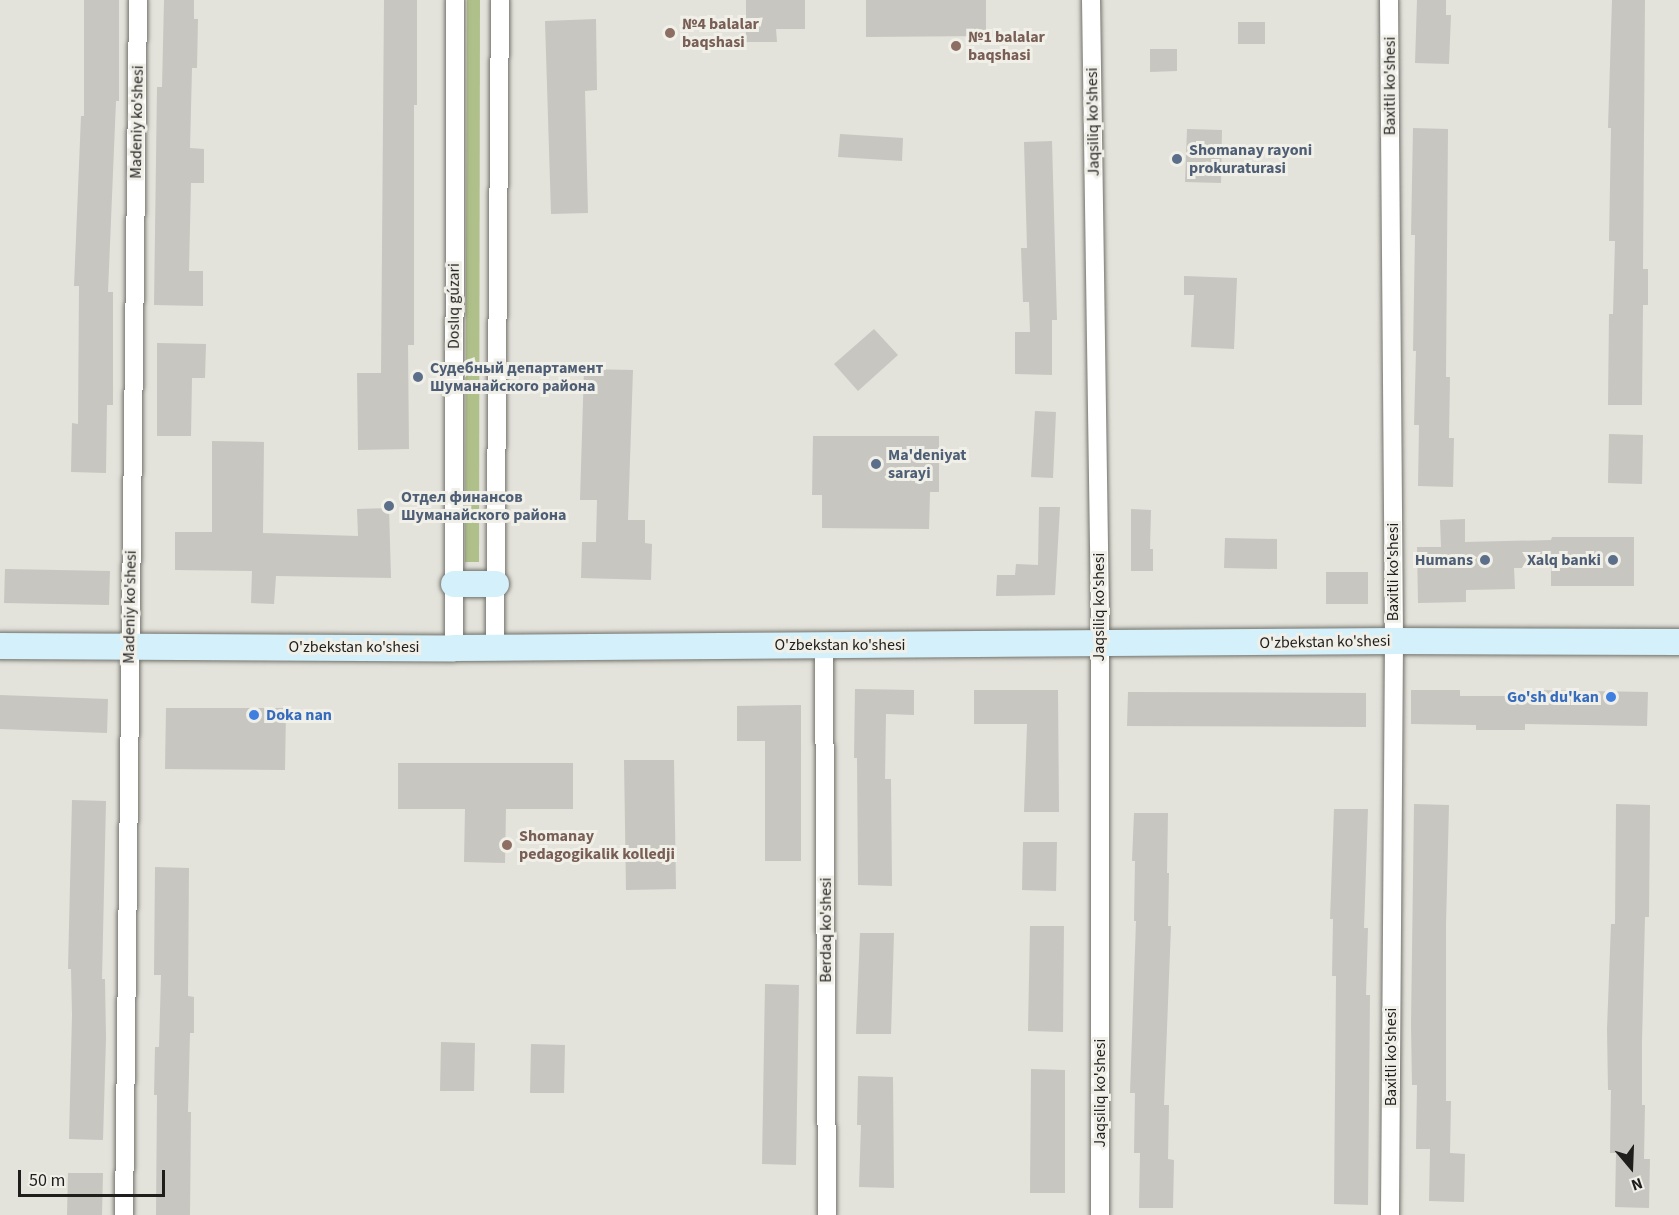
<!DOCTYPE html>
<meta charset="utf-8">
<style>
body{margin:0}
#map{position:relative;width:1679px;height:1215px;overflow:hidden;background:#e3e2db;font-family:"Source Sans 3",sans-serif}
div>[style]{position:absolute}
[style*='--x']{left:calc(var(--x)*1px);top:calc(var(--y)*1px);width:calc(var(--w)*1px);rotate:calc(var(--a)*1deg)}
.green>*{inset:0;background:#b0c08a}
.building>*{inset:0;background:#c7c6c0}
.roads{filter:drop-shadow(0 0 2px #72726b) drop-shadow(0 0 2px #72726b)}
.street>*{height:18px;margin:-9px;padding:0 9px;transform-origin:9px;border-radius:9px;background:#fff}
.secondary>*{height:26px;margin:-13px;padding:0 13px;transform-origin:13px;border-radius:13px;background:#d4f0fb}
.dots>*{width:16px;height:16px;translate:-50% -50%;box-sizing:border-box;border:3px solid #f0efe8;border-radius:50%}
span{translate:-50% -50%;white-space:nowrap;text-align:center;line-height:1.15;-webkit-text-stroke:6px #f0efe8;paint-order:stroke}
.education-label{font-size:16px;color:#785e54;font-weight:700}
.left{translate:0 -50%;text-align:left}
.street-label{font-size:16px;color:#1f1e1c}
.service-label{font-size:16px;color:#4e5e75;font-weight:700}
.right{translate:-100% -50%;text-align:right}
.shop-label{font-size:16px;color:#366cbe;font-weight:700}
.north{position:absolute;left:1601px;top:1137px;width:60px;height:60px;-webkit-text-stroke:4px #f0efe8;paint-order:stroke;rotate:161deg;font-size:16px;font-weight:700;line-height:24px;text-align:center;color:#1f1e1c}
.north::after{content:'';display:block;margin:auto;width:21px;height:27px;background:#1f1e1c;clip-path:polygon(50% 0,100% 100%,50% 72%,0 100%)}
.scale{position:absolute;left:18px;top:1170px;width:147px;height:27px;box-sizing:border-box;border:3px solid #1f1e1c;border-top:0;padding-left:8px;font-size:18px;line-height:21px;white-space:nowrap;color:#1f1e1c;-webkit-text-stroke:4px #f0efe8;paint-order:stroke}
</style>
<div id="map">
<div class="green">
<div style="clip-path:polygon(467px 0,480px 0,479px 562px,465px 562px)"></div>
</div>
<div class="building">
<div style="clip-path:polygon(84px 0,119px 0,119px 101px,116px 101px,108px 292px,113px 292px,113px 405px,107px 405px,106px 473px,71px 472px,72px 423px,78px 424px,79px 286px,74px 286px,81px 116px,84px 116px)"></div>
<div style="clip-path:polygon(164px 0,194px 0,194px 19px,198px 19px,197px 68px,192px 68px,190px 148px,204px 149px,204px 183px,191px 183px,189px 271px,203px 271px,203px 306px,154px 305px,157px 87px,162px 87px)"></div>
<div style="clip-path:polygon(384px 0,417px 0,417px 105px,414px 105px,414px 345px,408px 345px,409px 449px,358px 450px,357px 373px,381px 373px)"></div>
<div style="clip-path:polygon(746px 0,805px 0,805px 29px,776px 29px,777px 42px,746px 42px)"></div>
<div style="clip-path:polygon(866px 0,986px 0,986px 36px,866px 37px)"></div>
<div style="clip-path:polygon(1417px 0,1446px 0,1446px 15px,1451px 15px,1449px 64px,1415px 63px)"></div>
<div style="clip-path:polygon(1612px 0,1645px 0,1643px 269px,1648px 269px,1648px 305px,1643px 305px,1642px 405px,1608px 405px,1609px 314px,1613px 314px,1615px 241px,1609px 241px,1611px 128px,1608px 128px)"></div>
<div style="clip-path:polygon(596px 19px,597px 90px,585px 91px,588px 213px,551px 214px,545px 21px)"></div>
<div style="clip-path:polygon(1238px 22px,1265px 22px,1265px 44px,1238px 44px)"></div>
<div style="clip-path:polygon(1150px 49px,1177px 49px,1177px 71px,1150px 72px)"></div>
<div style="clip-path:polygon(1413px 128px,1448px 129px,1446px 377px,1450px 377px,1449px 438px,1454px 438px,1453px 487px,1418px 486px,1419px 425px,1414px 425px,1416px 351px,1413px 351px,1415px 235px,1411px 235px)"></div>
<div style="clip-path:polygon(1187px 129px,1222px 130px,1221px 183px,1185px 182px)"></div>
<div style="clip-path:polygon(840px 134px,903px 138px,902px 161px,838px 157px)"></div>
<div style="clip-path:polygon(1052px 141px,1057px 320px,1052px 320px,1052px 375px,1015px 374px,1015px 332px,1030px 332px,1029px 302px,1023px 302px,1021px 248px,1027px 248px,1024px 142px)"></div>
<div style="clip-path:polygon(1184px 276px,1237px 278px,1234px 349px,1191px 347px,1194px 295px,1184px 295px)"></div>
<div style="clip-path:polygon(874px 329px,898px 355px,858px 391px,834px 364px)"></div>
<div style="clip-path:polygon(157px 343px,206px 344px,205px 378px,192px 378px,191px 436px,157px 436px)"></div>
<div style="clip-path:polygon(584px 369px,633px 370px,628px 520px,645px 520px,645px 543px,652px 544px,651px 580px,581px 578px,582px 542px,596px 542px,597px 500px,580px 500px)"></div>
<div style="clip-path:polygon(1035px 411px,1056px 412px,1053px 478px,1031px 477px)"></div>
<div style="clip-path:polygon(1609px 434px,1643px 435px,1642px 484px,1608px 483px)"></div>
<div style="clip-path:polygon(813px 436px,939px 436px,939px 492px,930px 492px,929px 529px,822px 528px,822px 495px,812px 495px)"></div>
<div style="clip-path:polygon(212px 441px,264px 442px,263px 533px,358px 536px,357px 509px,389px 508px,391px 578px,276px 576px,274px 604px,251px 603px,252px 571px,175px 570px,175px 532px,212px 532px)"></div>
<div style="clip-path:polygon(1039px 507px,1060px 507px,1055px 595px,996px 596px,997px 575px,1015px 575px,1016px 564px,1038px 565px)"></div>
<div style="clip-path:polygon(1131px 509px,1151px 510px,1150px 549px,1153px 549px,1153px 571px,1131px 571px)"></div>
<div style="clip-path:polygon(1465px 519px,1465px 542px,1551px 540px,1552px 537px,1634px 537px,1634px 586px,1551px 586px,1551px 568px,1514px 568px,1515px 589px,1466px 590px,1466px 602px,1418px 603px,1417px 547px,1441px 547px,1440px 520px)"></div>
<div style="clip-path:polygon(1225px 538px,1277px 539px,1277px 569px,1224px 568px)"></div>
<div style="clip-path:polygon(5px 569px,110px 571px,109px 605px,4px 603px)"></div>
<div style="clip-path:polygon(1326px 572px,1368px 572px,1368px 604px,1326px 604px)"></div>
<div style="clip-path:polygon(855px 689px,914px 690px,914px 715px,886px 714px,885px 779px,891px 779px,892px 886px,858px 885px,857px 758px,854px 758px)"></div>
<div style="clip-path:polygon(974px 690px,1058px 690px,1059px 812px,1024px 812px,1027px 724px,974px 724px)"></div>
<div style="clip-path:polygon(1411px 690px,1460px 690px,1460px 696px,1537px 696px,1537px 690px,1648px 692px,1647px 726px,1525px 724px,1525px 730px,1476px 730px,1476px 725px,1411px 724px)"></div>
<div style="clip-path:polygon(1128px 692px,1366px 693px,1366px 727px,1127px 726px)"></div>
<div style="clip-path:polygon(0 695px,108px 699px,107px 733px,0 729px)"></div>
<div style="clip-path:polygon(801px 705px,801px 861px,765px 861px,765px 741px,737px 741px,737px 706px)"></div>
<div style="clip-path:polygon(166px 708px,286px 708px,285px 770px,165px 769px)"></div>
<div style="clip-path:polygon(624px 760px,674px 760px,676px 889px,626px 890px)"></div>
<div style="clip-path:polygon(398px 763px,573px 763px,573px 809px,506px 809px,505px 863px,464px 862px,465px 809px,398px 809px)"></div>
<div style="clip-path:polygon(72px 800px,106px 801px,102px 979px,105px 979px,106px 1038px,103px 1140px,69px 1139px,72px 1015px,71px 969px,68px 969px)"></div>
<div style="clip-path:polygon(1414px 804px,1449px 805px,1446px 925px,1446px 1101px,1451px 1101px,1450px 1153px,1465px 1154px,1464px 1202px,1429px 1201px,1430px 1149px,1416px 1149px,1417px 1085px,1412px 1085px,1411px 1026px)"></div>
<div style="clip-path:polygon(1616px 804px,1650px 805px,1649px 917px,1645px 917px,1642px 1042px,1642px 1105px,1645px 1105px,1644px 1159px,1650px 1159px,1649px 1208px,1615px 1207px,1616px 1153px,1610px 1153px,1611px 1090px,1608px 1090px,1607px 1029px,1611px 924px,1615px 924px)"></div>
<div style="clip-path:polygon(1334px 809px,1368px 809px,1364px 928px,1368px 928px,1366px 995px,1370px 995px,1368px 1205px,1334px 1204px,1336px 976px,1332px 976px,1333px 919px,1330px 919px)"></div>
<div style="clip-path:polygon(1134px 813px,1168px 813px,1167px 873px,1169px 873px,1168px 926px,1171px 926px,1164px 1105px,1169px 1105px,1168px 1159px,1174px 1160px,1173px 1208px,1139px 1208px,1140px 1153px,1134px 1153px,1135px 1093px,1130px 1093px,1136px 921px,1134px 921px,1135px 861px,1132px 861px)"></div>
<div style="clip-path:polygon(1023px 842px,1057px 842px,1056px 891px,1022px 890px)"></div>
<div style="clip-path:polygon(155px 867px,189px 868px,188px 996px,194px 997px,194px 1033px,190px 1033px,188px 1112px,191px 1112px,190px 1215px,156px 1215px,157px 1095px,154px 1095px,155px 1047px,159px 1047px,161px 975px,154px 975px)"></div>
<div style="clip-path:polygon(1030px 926px,1064px 926px,1063px 1032px,1028px 1031px)"></div>
<div style="clip-path:polygon(860px 933px,894px 933px,891px 1034px,856px 1034px)"></div>
<div style="clip-path:polygon(765px 984px,799px 985px,796px 1165px,762px 1164px)"></div>
<div style="clip-path:polygon(441px 1042px,475px 1043px,474px 1091px,440px 1091px)"></div>
<div style="clip-path:polygon(531px 1044px,565px 1045px,564px 1093px,530px 1093px)"></div>
<div style="clip-path:polygon(1031px 1069px,1065px 1070px,1065px 1193px,1030px 1193px)"></div>
<div style="clip-path:polygon(858px 1076px,893px 1077px,894px 1188px,859px 1187px,861px 1125px,857px 1125px)"></div>
<div style="clip-path:polygon(68px 1173px,103px 1173px,102px 1215px,67px 1215px)"></div>
</div>
<div class="roads">
<div class="street">
<div style="--x:1091;--y:0;--w:614;--a:89.16"></div>
<div style="--x:1100;--y:614;--w:601;--a:90"></div>
<div style="--x:1389;--y:0;--w:641;--a:89.55"></div>
<div style="--x:1394;--y:641;--w:574;--a:90.4"></div>
<div style="--x:824;--y:645;--w:570;--a:89.7"></div>
<div style="--x:495;--y:647;--w:647;--a:-89.56"></div>
<div style="--x:454;--y:648;--w:648;--a:-89.91"></div>
<div style="--x:124;--y:1215;--w:1215;--a:-89.34"></div>
</div>
<div class="secondary">
<div style="--x:454;--y:584;--w:42;--a:0"></div>
<div style="--x:0;--y:646;--w:454;--a:0.3"></div>
<div style="--x:454;--y:648;--w:940;--a:-0.43"></div>
<div style="--x:1394;--y:641;--w:285;--a:0.2"></div>
</div>
</div>
<div class="dots">
<div style="left:670px;top:33px;background:#8d6e63"></div>
<div style="left:956px;top:46px;background:#8d6e63"></div>
<div style="left:1177px;top:159px;background:#5c6f8a"></div>
<div style="left:418px;top:377px;background:#5c6f8a"></div>
<div style="left:876px;top:464px;background:#5c6f8a"></div>
<div style="left:389px;top:506px;background:#5c6f8a"></div>
<div style="left:1485px;top:560px;background:#5c6f8a"></div>
<div style="left:1613px;top:560px;background:#5c6f8a"></div>
<div style="left:1611px;top:697px;background:#3f7fe0"></div>
<div style="left:254px;top:715px;background:#3f7fe0"></div>
<div style="left:507px;top:845px;background:#8d6e63"></div>
</div>
<div class="education-label">
<span class="left" style="left:682px;top:33px">№4 balalar<br>baqshasi</span>
<span class="left" style="left:968px;top:46px">№1 balalar<br>baqshasi</span>
<span class="left" style="left:519px;top:845px">Shomanay<br>pedagogikalik kolledji</span>
</div>
<div class="street-label">
<span style="left:1390px;top:86px;rotate:-90deg">Baxitli ko'shesi</span>
<span style="left:137px;top:122px;rotate:-89deg">Madeniy ko'shesi</span>
<span style="left:1093px;top:122px;rotate:-91deg">Jaqsiliq ko'shesi</span>
<span style="left:454px;top:306px;rotate:-90deg">Doslıq gúzari</span>
<span style="left:1393px;top:572px;rotate:-90deg">Baxitli ko'shesi</span>
<span style="left:130px;top:607px;rotate:-89deg">Madeniy ko'shesi</span>
<span style="left:1099px;top:607px;rotate:-90deg">Jaqsiliq ko'shesi</span>
<span style="left:1325px;top:642px;rotate:-1deg">O'zbekstan ko'shesi</span>
<span style="left:840px;top:645px">O'zbekstan ko'shesi</span>
<span style="left:354px;top:647px">O'zbekstan ko'shesi</span>
<span style="left:826px;top:930px;rotate:-90deg">Berdaq ko'shesi</span>
<span style="left:1391px;top:1057px;rotate:-90deg">Baxitli ko'shesi</span>
<span style="left:1100px;top:1093px;rotate:-90deg">Jaqsiliq ko'shesi</span>
</div>
<div class="service-label">
<span class="left" style="left:1189px;top:159px">Shomanay rayoni<br>prokuraturasi</span>
<span class="left" style="left:430px;top:377px">Судебный департамент<br>Шуманайского района</span>
<span class="left" style="left:888px;top:464px">Ma'deniyat<br>sarayi</span>
<span class="left" style="left:401px;top:506px">Отдел финансов<br>Шуманайского района</span>
<span class="right" style="left:1473px;top:560px">Humans</span>
<span class="right" style="left:1601px;top:560px">Xalq banki</span>
</div>
<div class="shop-label">
<span class="right" style="left:1599px;top:697px">Go'sh du'kan</span>
<span class="left" style="left:266px;top:715px">Doka nan</span>
</div>
<div class="north">N</div>
<div class="scale">50 m</div>
</div>
